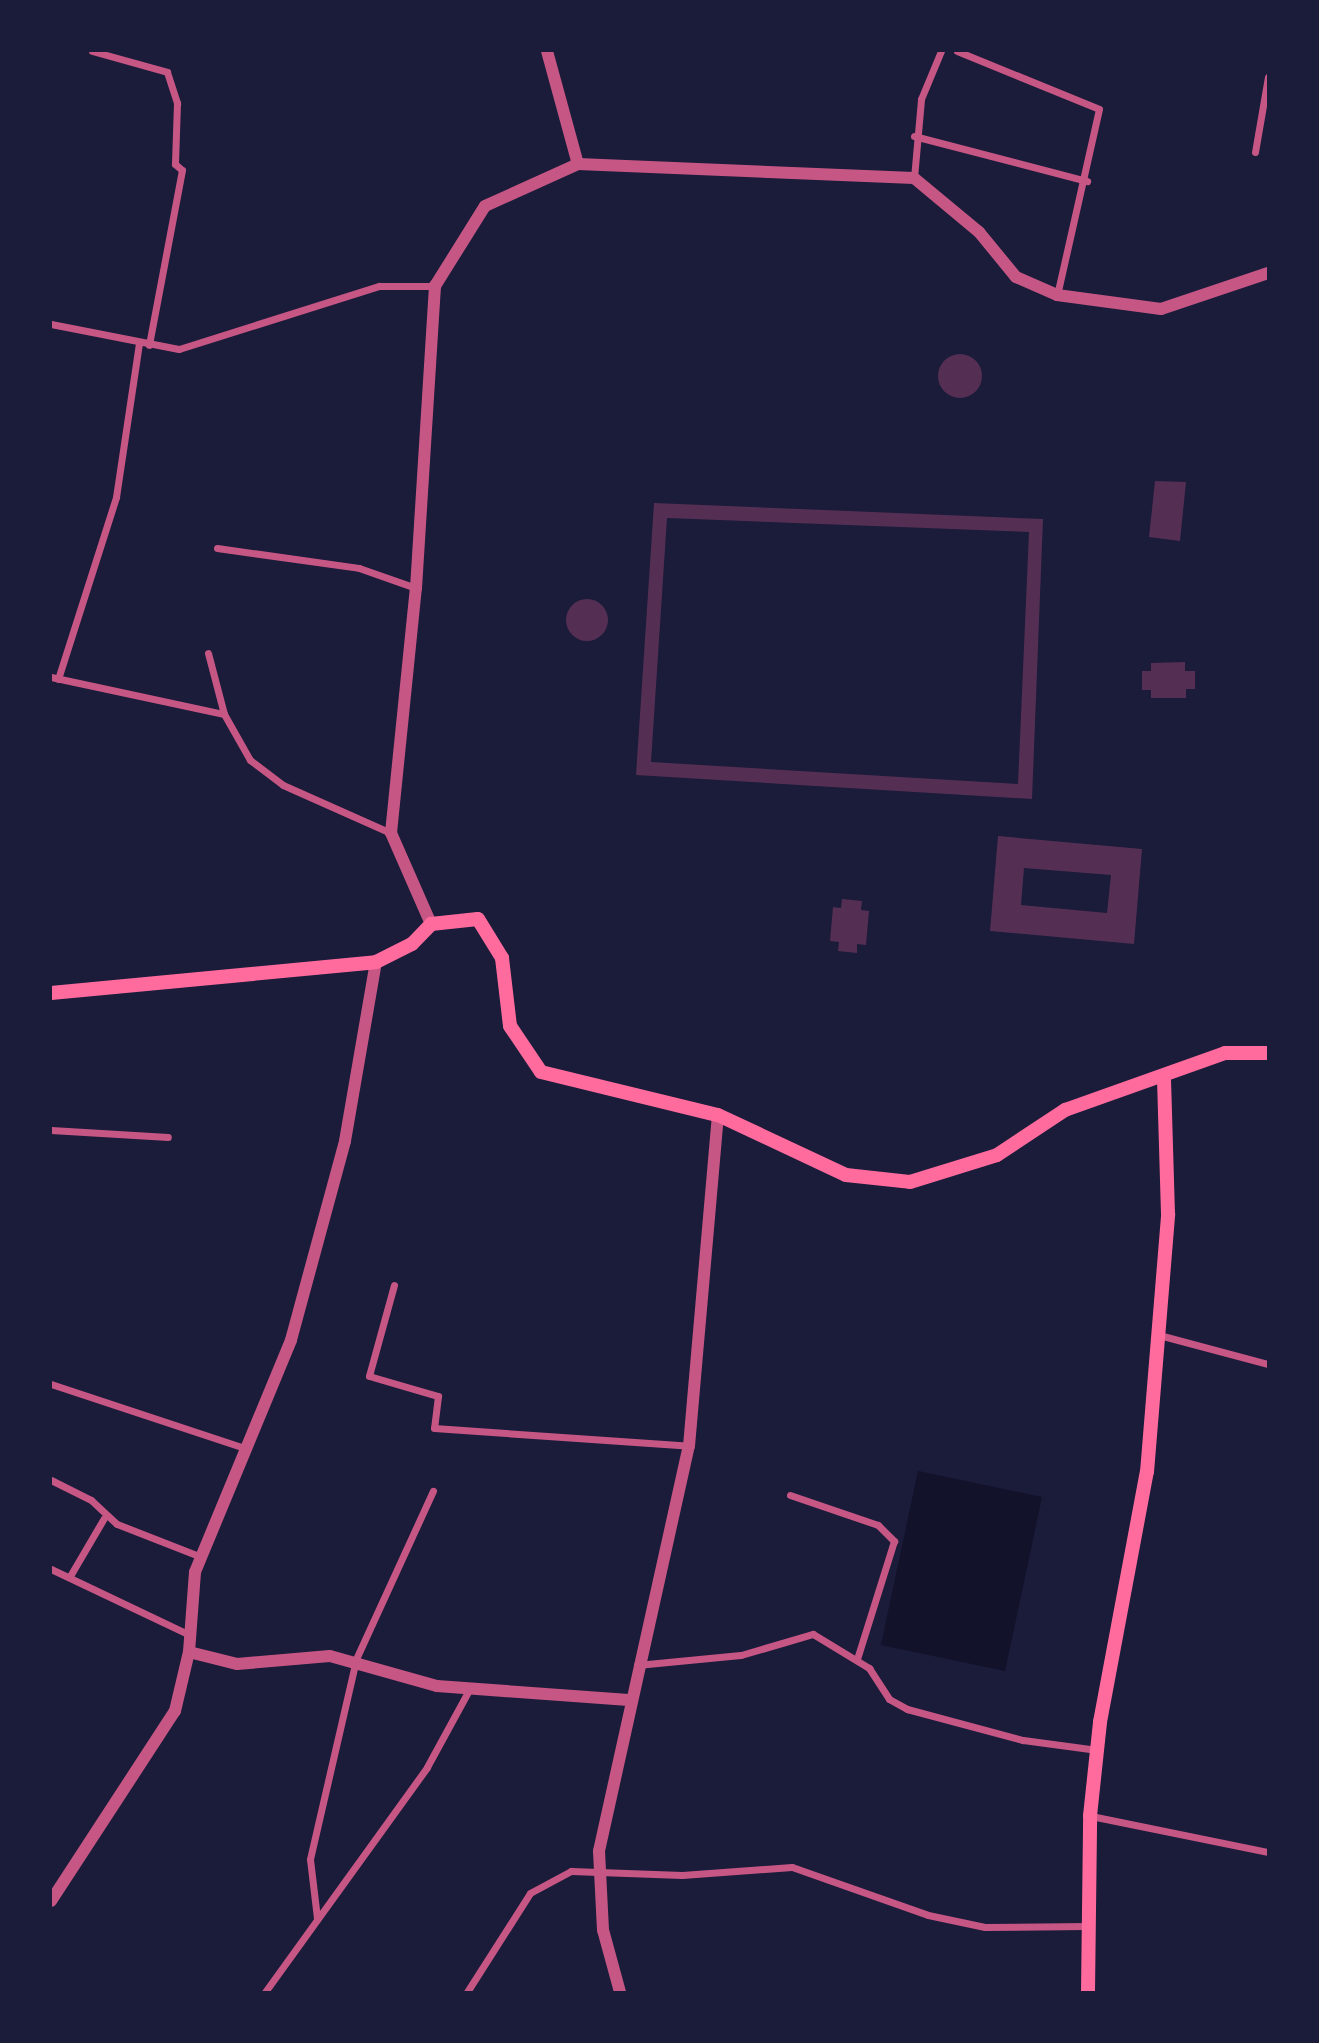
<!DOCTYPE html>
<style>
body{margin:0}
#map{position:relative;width:1319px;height:2043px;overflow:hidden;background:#1b1b3a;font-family:"DejaVu Sans",sans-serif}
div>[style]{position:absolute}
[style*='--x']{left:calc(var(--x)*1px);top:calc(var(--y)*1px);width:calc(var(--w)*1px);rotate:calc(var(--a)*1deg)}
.water>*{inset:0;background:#12122b}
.building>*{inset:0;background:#542f53}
.round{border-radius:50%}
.minor>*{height:7px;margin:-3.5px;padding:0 3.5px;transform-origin:3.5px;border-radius:3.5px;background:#c65784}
.tertiary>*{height:12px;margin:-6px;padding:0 6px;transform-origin:6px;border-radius:6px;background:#c65784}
.secondary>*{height:14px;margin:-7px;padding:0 7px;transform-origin:7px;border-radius:7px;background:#ff6b9d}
span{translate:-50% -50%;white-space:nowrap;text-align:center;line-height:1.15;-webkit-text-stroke:7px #1b1b3a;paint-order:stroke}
.frame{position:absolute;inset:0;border:52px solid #1b1b3a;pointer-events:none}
</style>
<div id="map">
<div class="water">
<div style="clip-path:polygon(918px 1471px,1042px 1497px,1005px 1671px,881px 1645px)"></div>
</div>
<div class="building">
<div class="round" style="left:938px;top:354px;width:44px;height:44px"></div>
<div style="clip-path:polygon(1155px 481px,1186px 482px,1180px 541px,1149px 537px)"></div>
<div style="clip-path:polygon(evenodd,654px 503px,1043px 519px,1032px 799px,636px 775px,654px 503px,667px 518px,1029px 532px,1018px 784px,651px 762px,667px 518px)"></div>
<div class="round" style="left:566px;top:599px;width:42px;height:42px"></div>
<div style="clip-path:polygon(1185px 662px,1185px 671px,1195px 671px,1195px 689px,1186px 689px,1186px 698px,1151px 698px,1151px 690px,1142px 690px,1142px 671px,1151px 671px,1151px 663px)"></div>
<div style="clip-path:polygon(evenodd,998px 836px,1142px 849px,1134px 944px,990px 931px,998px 836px,1024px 868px,1111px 875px,1107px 913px,1021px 905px,1024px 868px)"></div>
<div style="clip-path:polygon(842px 899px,862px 901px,861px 910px,869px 911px,866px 945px,857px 944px,857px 953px,838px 951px,839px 942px,830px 941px,833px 907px,841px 908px)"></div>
</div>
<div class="minor">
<div style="--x:92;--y:51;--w:78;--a:15.6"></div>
<div style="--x:167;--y:72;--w:33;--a:72"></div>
<div style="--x:177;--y:103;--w:61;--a:91.9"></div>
<div style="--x:175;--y:164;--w:9;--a:41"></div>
<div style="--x:182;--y:170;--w:178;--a:100.7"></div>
<div style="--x:957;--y:51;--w:153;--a:22.2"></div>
<div style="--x:1099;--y:109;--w:191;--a:102.7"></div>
<div style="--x:914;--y:136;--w:179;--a:14.6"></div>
<div style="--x:1255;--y:152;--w:76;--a:-80.2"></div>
<div style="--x:914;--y:178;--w:79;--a:-84.9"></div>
<div style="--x:921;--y:99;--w:52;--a:-67.4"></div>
<div style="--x:51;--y:324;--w:130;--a:11.1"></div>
<div style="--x:179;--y:349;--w:210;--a:-17.5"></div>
<div style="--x:379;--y:286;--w:56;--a:0"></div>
<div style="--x:217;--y:548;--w:143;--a:8"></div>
<div style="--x:359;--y:568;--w:60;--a:19.3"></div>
<div style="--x:51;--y:677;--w:177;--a:12.1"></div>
<div style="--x:224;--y:714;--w:63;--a:-104.7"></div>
<div style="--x:58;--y:679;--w:191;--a:-72.3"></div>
<div style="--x:116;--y:497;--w:156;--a:-81.5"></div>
<div style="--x:224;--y:714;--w:53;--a:60.5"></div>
<div style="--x:250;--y:760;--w:41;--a:37.1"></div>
<div style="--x:283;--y:785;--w:118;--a:24"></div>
<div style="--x:51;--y:1130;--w:117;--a:3.4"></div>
<div style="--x:394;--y:1285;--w:94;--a:105.4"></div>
<div style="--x:369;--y:1376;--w:72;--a:16.2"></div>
<div style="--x:438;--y:1396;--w:32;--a:97"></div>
<div style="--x:434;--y:1428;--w:256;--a:4"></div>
<div style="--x:1159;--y:1335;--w:113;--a:14.9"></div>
<div style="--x:51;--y:1384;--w:207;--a:18.3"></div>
<div style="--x:51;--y:1480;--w:45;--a:26.6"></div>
<div style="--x:91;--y:1500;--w:35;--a:43"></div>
<div style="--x:117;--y:1524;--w:90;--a:21.4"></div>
<div style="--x:790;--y:1495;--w:93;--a:18.8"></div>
<div style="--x:878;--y:1525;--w:23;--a:45"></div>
<div style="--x:894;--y:1541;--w:124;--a:107.4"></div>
<div style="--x:51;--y:1569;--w:154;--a:25.4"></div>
<div style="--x:70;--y:1576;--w:67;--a:-59.6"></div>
<div style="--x:637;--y:1665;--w:104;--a:-5.5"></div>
<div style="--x:741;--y:1655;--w:75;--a:-16.3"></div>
<div style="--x:813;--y:1634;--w:66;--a:31.3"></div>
<div style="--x:869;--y:1668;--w:37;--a:57"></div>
<div style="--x:889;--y:1699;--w:21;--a:29"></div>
<div style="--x:907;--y:1709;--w:120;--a:15"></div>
<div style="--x:1023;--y:1740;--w:75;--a:7.7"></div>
<div style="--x:1091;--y:1816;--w:181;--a:11.5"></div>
<div style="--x:317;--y:1918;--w:59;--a:-96.8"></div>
<div style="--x:310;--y:1859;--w:205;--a:-77"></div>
<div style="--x:356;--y:1659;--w:185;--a:-65.4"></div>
<div style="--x:265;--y:1992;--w:277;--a:-54.2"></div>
<div style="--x:427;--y:1767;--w:90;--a:-61.4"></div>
<div style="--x:467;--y:1992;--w:117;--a:-57.5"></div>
<div style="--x:530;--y:1893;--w:47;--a:-28.2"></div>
<div style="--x:571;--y:1871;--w:111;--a:2.1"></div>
<div style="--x:682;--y:1875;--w:110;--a:-4.2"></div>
<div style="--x:792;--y:1867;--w:144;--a:19.4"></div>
<div style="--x:928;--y:1915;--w:58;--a:11.9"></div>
<div style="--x:985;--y:1927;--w:103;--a:-0.6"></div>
</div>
<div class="tertiary">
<div style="--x:547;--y:51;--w:117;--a:74.7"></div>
<div style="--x:431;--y:924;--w:99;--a:-113.7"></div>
<div style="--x:391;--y:833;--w:246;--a:-84.2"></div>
<div style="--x:416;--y:588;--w:303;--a:-86.4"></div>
<div style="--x:435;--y:286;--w:94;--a:-58"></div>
<div style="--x:485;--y:206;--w:102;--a:-24.3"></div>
<div style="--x:578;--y:164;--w:336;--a:2.4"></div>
<div style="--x:914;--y:178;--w:85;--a:39.7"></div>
<div style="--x:979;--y:232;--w:58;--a:50.6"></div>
<div style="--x:1016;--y:277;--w:45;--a:23.7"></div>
<div style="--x:1057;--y:295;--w:105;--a:7.7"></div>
<div style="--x:1161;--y:309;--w:113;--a:-18.6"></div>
<div style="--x:189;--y:1652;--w:49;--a:14"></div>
<div style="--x:237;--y:1664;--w:93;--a:-4.9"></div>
<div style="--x:330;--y:1656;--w:111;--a:15.7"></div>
<div style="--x:437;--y:1686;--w:192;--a:4.2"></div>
<div style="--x:51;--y:1901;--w:227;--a:-56.9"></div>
<div style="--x:175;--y:1711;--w:61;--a:-76.7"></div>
<div style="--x:189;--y:1652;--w:80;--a:-85.7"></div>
<div style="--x:195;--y:1572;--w:251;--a:-67.5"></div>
<div style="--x:291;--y:1340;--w:206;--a:-74.8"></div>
<div style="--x:345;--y:1141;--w:182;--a:-80.2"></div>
<div style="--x:620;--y:1992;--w:64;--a:-105.3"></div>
<div style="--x:603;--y:1930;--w:79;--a:-92.9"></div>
<div style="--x:599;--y:1851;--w:415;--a:-77.5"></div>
<div style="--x:689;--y:1446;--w:332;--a:-85"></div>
</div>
<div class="secondary">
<div style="--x:51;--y:993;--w:326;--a:-5.4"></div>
<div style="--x:376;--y:962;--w:40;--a:-26.6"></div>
<div style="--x:412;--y:944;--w:28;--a:-46"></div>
<div style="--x:431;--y:924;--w:47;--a:-6.1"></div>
<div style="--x:478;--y:919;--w:46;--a:58.4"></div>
<div style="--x:502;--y:958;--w:68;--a:83.3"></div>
<div style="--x:510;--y:1026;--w:55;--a:56"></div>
<div style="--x:541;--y:1072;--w:182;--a:13.7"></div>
<div style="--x:718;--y:1115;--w:141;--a:25.1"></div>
<div style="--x:846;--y:1175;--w:64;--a:6.2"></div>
<div style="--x:910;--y:1182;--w:91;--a:-17.2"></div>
<div style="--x:997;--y:1155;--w:82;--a:-33.5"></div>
<div style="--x:1065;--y:1110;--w:170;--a:-19.6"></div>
<div style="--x:1225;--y:1053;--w:43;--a:0"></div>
<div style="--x:1088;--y:1992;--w:176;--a:-89.3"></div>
<div style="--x:1090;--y:1816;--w:95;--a:-83.9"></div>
<div style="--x:1100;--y:1722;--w:254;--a:-79.4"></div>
<div style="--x:1147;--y:1472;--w:259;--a:-85.3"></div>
<div style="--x:1168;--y:1214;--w:136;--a:-91.7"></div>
</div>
<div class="frame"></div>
</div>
